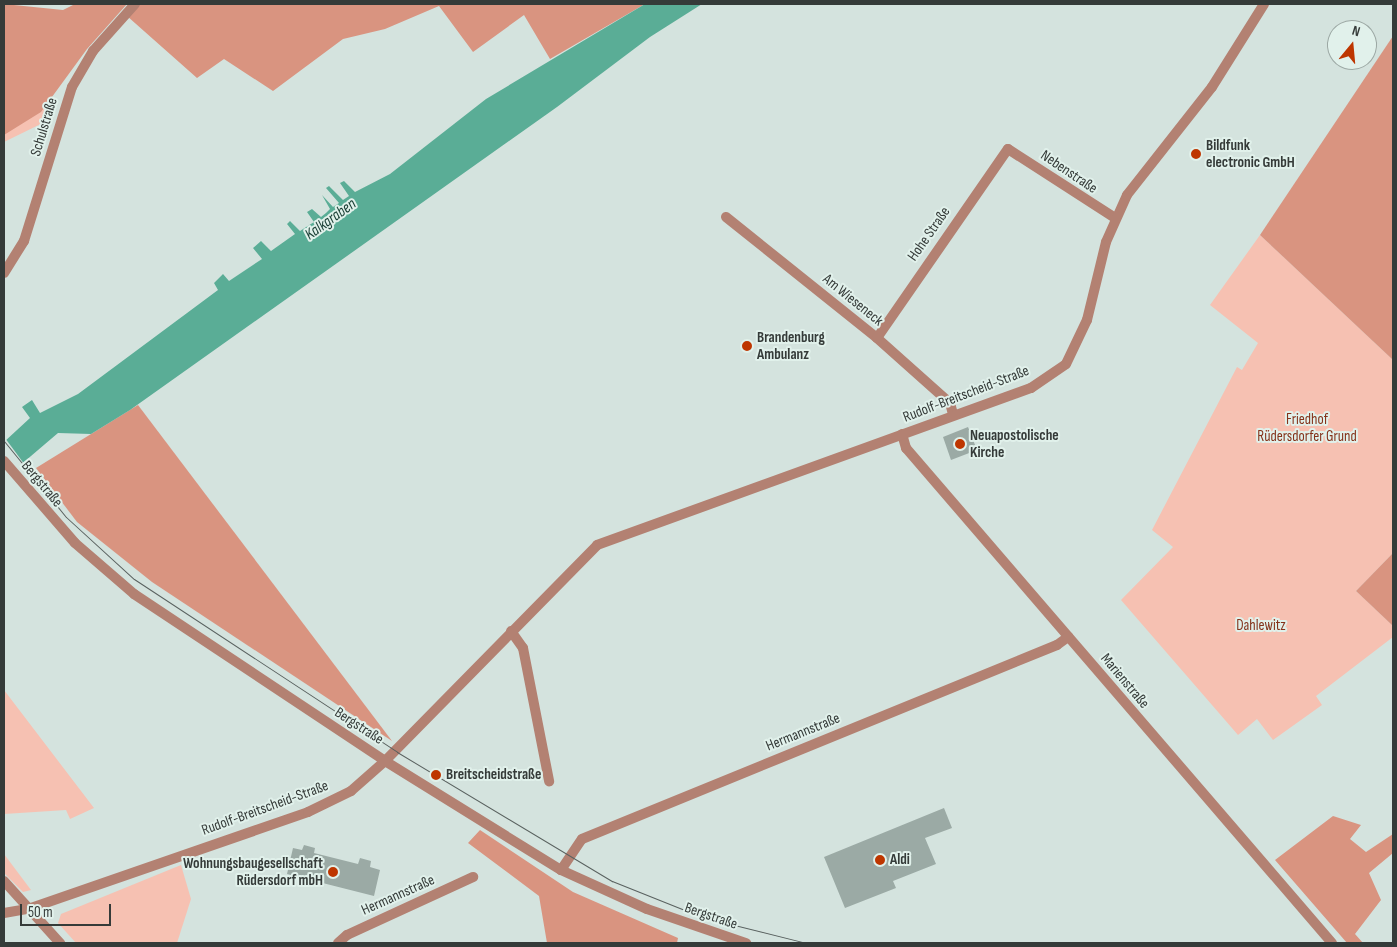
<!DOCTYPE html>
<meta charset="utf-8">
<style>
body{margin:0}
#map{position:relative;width:1397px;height:947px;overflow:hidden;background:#d4e3de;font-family:"Sofia Sans Condensed",sans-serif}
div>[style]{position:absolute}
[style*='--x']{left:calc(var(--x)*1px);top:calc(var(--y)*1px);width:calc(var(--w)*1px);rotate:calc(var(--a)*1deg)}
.green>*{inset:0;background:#f6c1b2}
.forest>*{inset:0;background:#d99480}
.water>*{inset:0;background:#5aad96}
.pier>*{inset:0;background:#d4e3de}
.building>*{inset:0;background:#9baaa5}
.minor>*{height:10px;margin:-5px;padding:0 5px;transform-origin:5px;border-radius:5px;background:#b38172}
.tertiary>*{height:10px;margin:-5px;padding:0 5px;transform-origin:5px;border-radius:5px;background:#b38172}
.tram>*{height:1px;margin:-0.5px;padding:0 0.5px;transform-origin:0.5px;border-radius:0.5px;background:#59615f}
.dots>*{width:14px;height:14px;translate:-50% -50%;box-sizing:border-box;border:2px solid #e1f1eb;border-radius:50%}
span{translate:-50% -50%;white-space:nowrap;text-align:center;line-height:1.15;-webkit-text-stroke:4px #e1f1eb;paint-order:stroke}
.street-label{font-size:15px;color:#353b39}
.poi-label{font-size:15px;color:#353b39;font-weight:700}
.left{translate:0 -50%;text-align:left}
.right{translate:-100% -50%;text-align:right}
.park-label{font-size:15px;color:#84321a}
.water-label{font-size:16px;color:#163c32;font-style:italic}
.frame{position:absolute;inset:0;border:5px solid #353b39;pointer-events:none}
.north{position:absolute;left:1327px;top:20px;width:50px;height:50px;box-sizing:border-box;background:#e1f1eb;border:1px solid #9ca8a4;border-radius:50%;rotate:17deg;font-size:14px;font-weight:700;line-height:20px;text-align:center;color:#353b39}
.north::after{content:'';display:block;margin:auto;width:18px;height:22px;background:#be3600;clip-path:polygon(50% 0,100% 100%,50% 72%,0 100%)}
.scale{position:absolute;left:20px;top:904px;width:91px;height:22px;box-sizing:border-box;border:2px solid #353b39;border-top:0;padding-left:6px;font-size:15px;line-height:18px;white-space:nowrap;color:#353b39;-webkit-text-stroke:4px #e1f1eb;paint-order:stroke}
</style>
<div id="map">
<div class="green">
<div style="clip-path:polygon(4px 26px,53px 118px,4px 142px)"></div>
<div style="clip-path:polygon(1260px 235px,1393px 360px,1393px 553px,1356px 591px,1393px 626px,1393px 637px,1316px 696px,1322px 705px,1273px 740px,1257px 719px,1238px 735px,1121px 600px,1173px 547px,1152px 530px,1237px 367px,1242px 370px,1258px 343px,1210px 305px)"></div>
<div style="clip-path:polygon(4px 690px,94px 808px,70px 819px,66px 810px,4px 814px)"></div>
<div style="clip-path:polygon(4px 854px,31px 890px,23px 892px,4px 873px)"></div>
<div style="clip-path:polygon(181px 865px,191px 899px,177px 943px,76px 943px,58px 923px,61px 914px)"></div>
</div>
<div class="forest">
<div style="clip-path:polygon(4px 4px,63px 10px,75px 4px,127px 4px,87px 49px,41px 112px,4px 135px)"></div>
<div style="clip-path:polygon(139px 4px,645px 4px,550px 59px,524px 15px,473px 52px,439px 6px,385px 29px,343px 39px,273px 91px,224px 59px,197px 78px,127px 16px)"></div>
<div style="clip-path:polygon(1393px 36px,1393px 360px,1260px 235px)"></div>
<div style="clip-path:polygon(138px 405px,392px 741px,152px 582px,77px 522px,36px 468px)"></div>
<div style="clip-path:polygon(1393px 553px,1393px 626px,1356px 591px)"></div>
<div style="clip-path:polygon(1333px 816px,1361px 825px,1350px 839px,1366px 852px,1393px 834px,1393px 853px,1369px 873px,1381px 900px,1355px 934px,1363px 943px,1347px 943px,1275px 860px)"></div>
<div style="clip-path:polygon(480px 830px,573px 892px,678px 938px,677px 943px,547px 943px,539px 896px,468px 843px)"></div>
</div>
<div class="water">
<div style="clip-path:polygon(645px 4px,702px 4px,650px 37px,557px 107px,130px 410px,91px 434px,58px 433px,4px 479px,4px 442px,30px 418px,22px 407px,32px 400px,40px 413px,78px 394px,218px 290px,214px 283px,223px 274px,229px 281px,262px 259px,253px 248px,261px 241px,271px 251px,295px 234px,287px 224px,290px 221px,300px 231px,314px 222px,307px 212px,312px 209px,321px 217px,326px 213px,330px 209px,322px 195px,333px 207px,339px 203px,326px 188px,329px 186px,343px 200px,349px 196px,340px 183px,344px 181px,355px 192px,390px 174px,486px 99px)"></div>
</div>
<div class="pier">
<div style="clip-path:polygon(5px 438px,25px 465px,4px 482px,4px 439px)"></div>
</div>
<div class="building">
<div style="clip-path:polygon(968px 427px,977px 450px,951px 460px,943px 437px)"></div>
<div style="clip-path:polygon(944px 808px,952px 828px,925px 838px,936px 864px,893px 881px,896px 888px,845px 908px,824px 857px)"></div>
<div style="clip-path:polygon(304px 845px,315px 848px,314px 853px,358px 864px,360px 858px,371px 861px,370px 867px,380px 870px,374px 896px,287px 874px,293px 848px,302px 850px)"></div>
</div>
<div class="minor">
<div style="--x:726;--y:217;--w:193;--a:38.7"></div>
<div style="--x:877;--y:338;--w:98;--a:41.7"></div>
<div style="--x:950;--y:403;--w:11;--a:75"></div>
<div style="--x:4;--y:273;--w:38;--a:-58"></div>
<div style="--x:24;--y:241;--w:161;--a:-72.7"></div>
<div style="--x:72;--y:87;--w:42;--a:-59.7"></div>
<div style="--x:93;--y:51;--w:63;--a:-48.2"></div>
<div style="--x:877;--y:338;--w:230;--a:-55.3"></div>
<div style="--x:1008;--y:149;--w:127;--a:32.8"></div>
<div style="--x:902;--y:434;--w:15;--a:74"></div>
<div style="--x:906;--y:448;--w:653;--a:49.28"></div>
<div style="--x:511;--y:631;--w:21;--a:55"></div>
<div style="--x:523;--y:648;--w:136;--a:78.9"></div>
<div style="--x:385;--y:761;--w:303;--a:-45.5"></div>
<div style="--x:597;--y:545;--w:462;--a:-19.9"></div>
<div style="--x:1031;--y:388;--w:42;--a:-34.4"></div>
<div style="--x:1066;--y:364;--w:49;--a:-64.5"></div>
<div style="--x:1087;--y:320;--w:80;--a:-76.3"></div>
<div style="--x:1106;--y:242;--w:51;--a:-65.9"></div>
<div style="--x:1127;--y:195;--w:137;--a:-51.8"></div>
<div style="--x:1212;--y:87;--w:98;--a:-57.9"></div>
<div style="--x:561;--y:870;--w:37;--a:-56"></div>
<div style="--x:582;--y:839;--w:513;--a:-22.22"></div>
<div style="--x:1057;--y:645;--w:14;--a:-36"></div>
<div style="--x:4;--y:881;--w:84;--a:47.9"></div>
<div style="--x:338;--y:943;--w:12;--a:-42"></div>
<div style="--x:347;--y:935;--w:139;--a:-24.7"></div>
</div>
<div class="tertiary">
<div style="--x:4;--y:461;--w:108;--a:49.1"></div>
<div style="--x:75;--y:543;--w:78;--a:40.8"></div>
<div style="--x:134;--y:594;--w:301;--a:33.6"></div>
<div style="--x:385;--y:761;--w:207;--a:31.8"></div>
<div style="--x:561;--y:870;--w:94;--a:24.4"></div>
<div style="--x:647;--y:909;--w:105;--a:19"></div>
<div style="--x:4;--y:913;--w:27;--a:-10"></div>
<div style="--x:31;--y:908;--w:293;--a:-19.1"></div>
<div style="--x:308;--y:812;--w:48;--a:-26"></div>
<div style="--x:351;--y:791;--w:45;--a:-41.4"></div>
</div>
<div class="tram">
<div style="--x:4;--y:441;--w:98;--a:50.8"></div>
<div style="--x:66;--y:517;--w:92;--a:42.4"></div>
<div style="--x:134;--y:579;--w:315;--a:33.3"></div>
<div style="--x:397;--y:752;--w:251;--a:31"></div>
<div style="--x:612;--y:881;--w:97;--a:21.8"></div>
<div style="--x:702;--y:917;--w:107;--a:14"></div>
</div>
<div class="dots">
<div style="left:1196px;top:154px;background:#be3600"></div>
<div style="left:747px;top:346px;background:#be3600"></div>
<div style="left:960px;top:444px;background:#be3600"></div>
<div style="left:436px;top:775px;background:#be3600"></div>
<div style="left:880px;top:860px;background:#be3600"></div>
<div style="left:333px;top:872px;background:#be3600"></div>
</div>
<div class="street-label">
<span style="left:44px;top:127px;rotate:-73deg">Schulstraße</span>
<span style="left:1069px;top:172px;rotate:34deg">Nebenstraße</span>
<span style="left:929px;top:234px;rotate:-55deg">Hohe Straße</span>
<span style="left:853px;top:300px;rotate:39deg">Am Wieseneck</span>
<span style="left:966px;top:394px;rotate:-21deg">Rudolf-Breitscheid-Straße</span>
<span style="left:42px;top:484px;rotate:50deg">Bergstraße</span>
<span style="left:1125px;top:681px;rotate:50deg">Marienstraße</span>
<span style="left:359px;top:726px;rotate:33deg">Bergstraße</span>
<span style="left:803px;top:732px;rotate:-22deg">Hermannstraße</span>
<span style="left:265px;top:808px;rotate:-20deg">Rudolf-Breitscheid-Straße</span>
<span style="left:398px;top:895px;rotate:-24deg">Hermannstraße</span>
<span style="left:711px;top:916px;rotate:19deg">Bergstraße</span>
</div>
<div class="poi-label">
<span class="left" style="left:1206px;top:154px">Bildfunk<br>electronic GmbH</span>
<span class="left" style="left:757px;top:346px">Brandenburg<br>Ambulanz</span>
<span class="left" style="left:970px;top:444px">Neuapostolische<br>Kirche</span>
<span class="left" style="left:446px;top:775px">Breitscheidstraße</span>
<span class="left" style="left:890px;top:860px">Aldi</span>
<span class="right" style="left:323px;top:872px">Wohnungsbaugesellschaft<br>Rüdersdorf mbH</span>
</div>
<div class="park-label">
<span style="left:1307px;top:428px">Friedhof<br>Rüdersdorfer Grund</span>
<span style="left:1261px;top:626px">Dahlewitz</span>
</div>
<div class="water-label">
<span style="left:331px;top:220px;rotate:-36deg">Kalkgraben</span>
</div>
<div class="frame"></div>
<div class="north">N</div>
<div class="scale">50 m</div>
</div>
